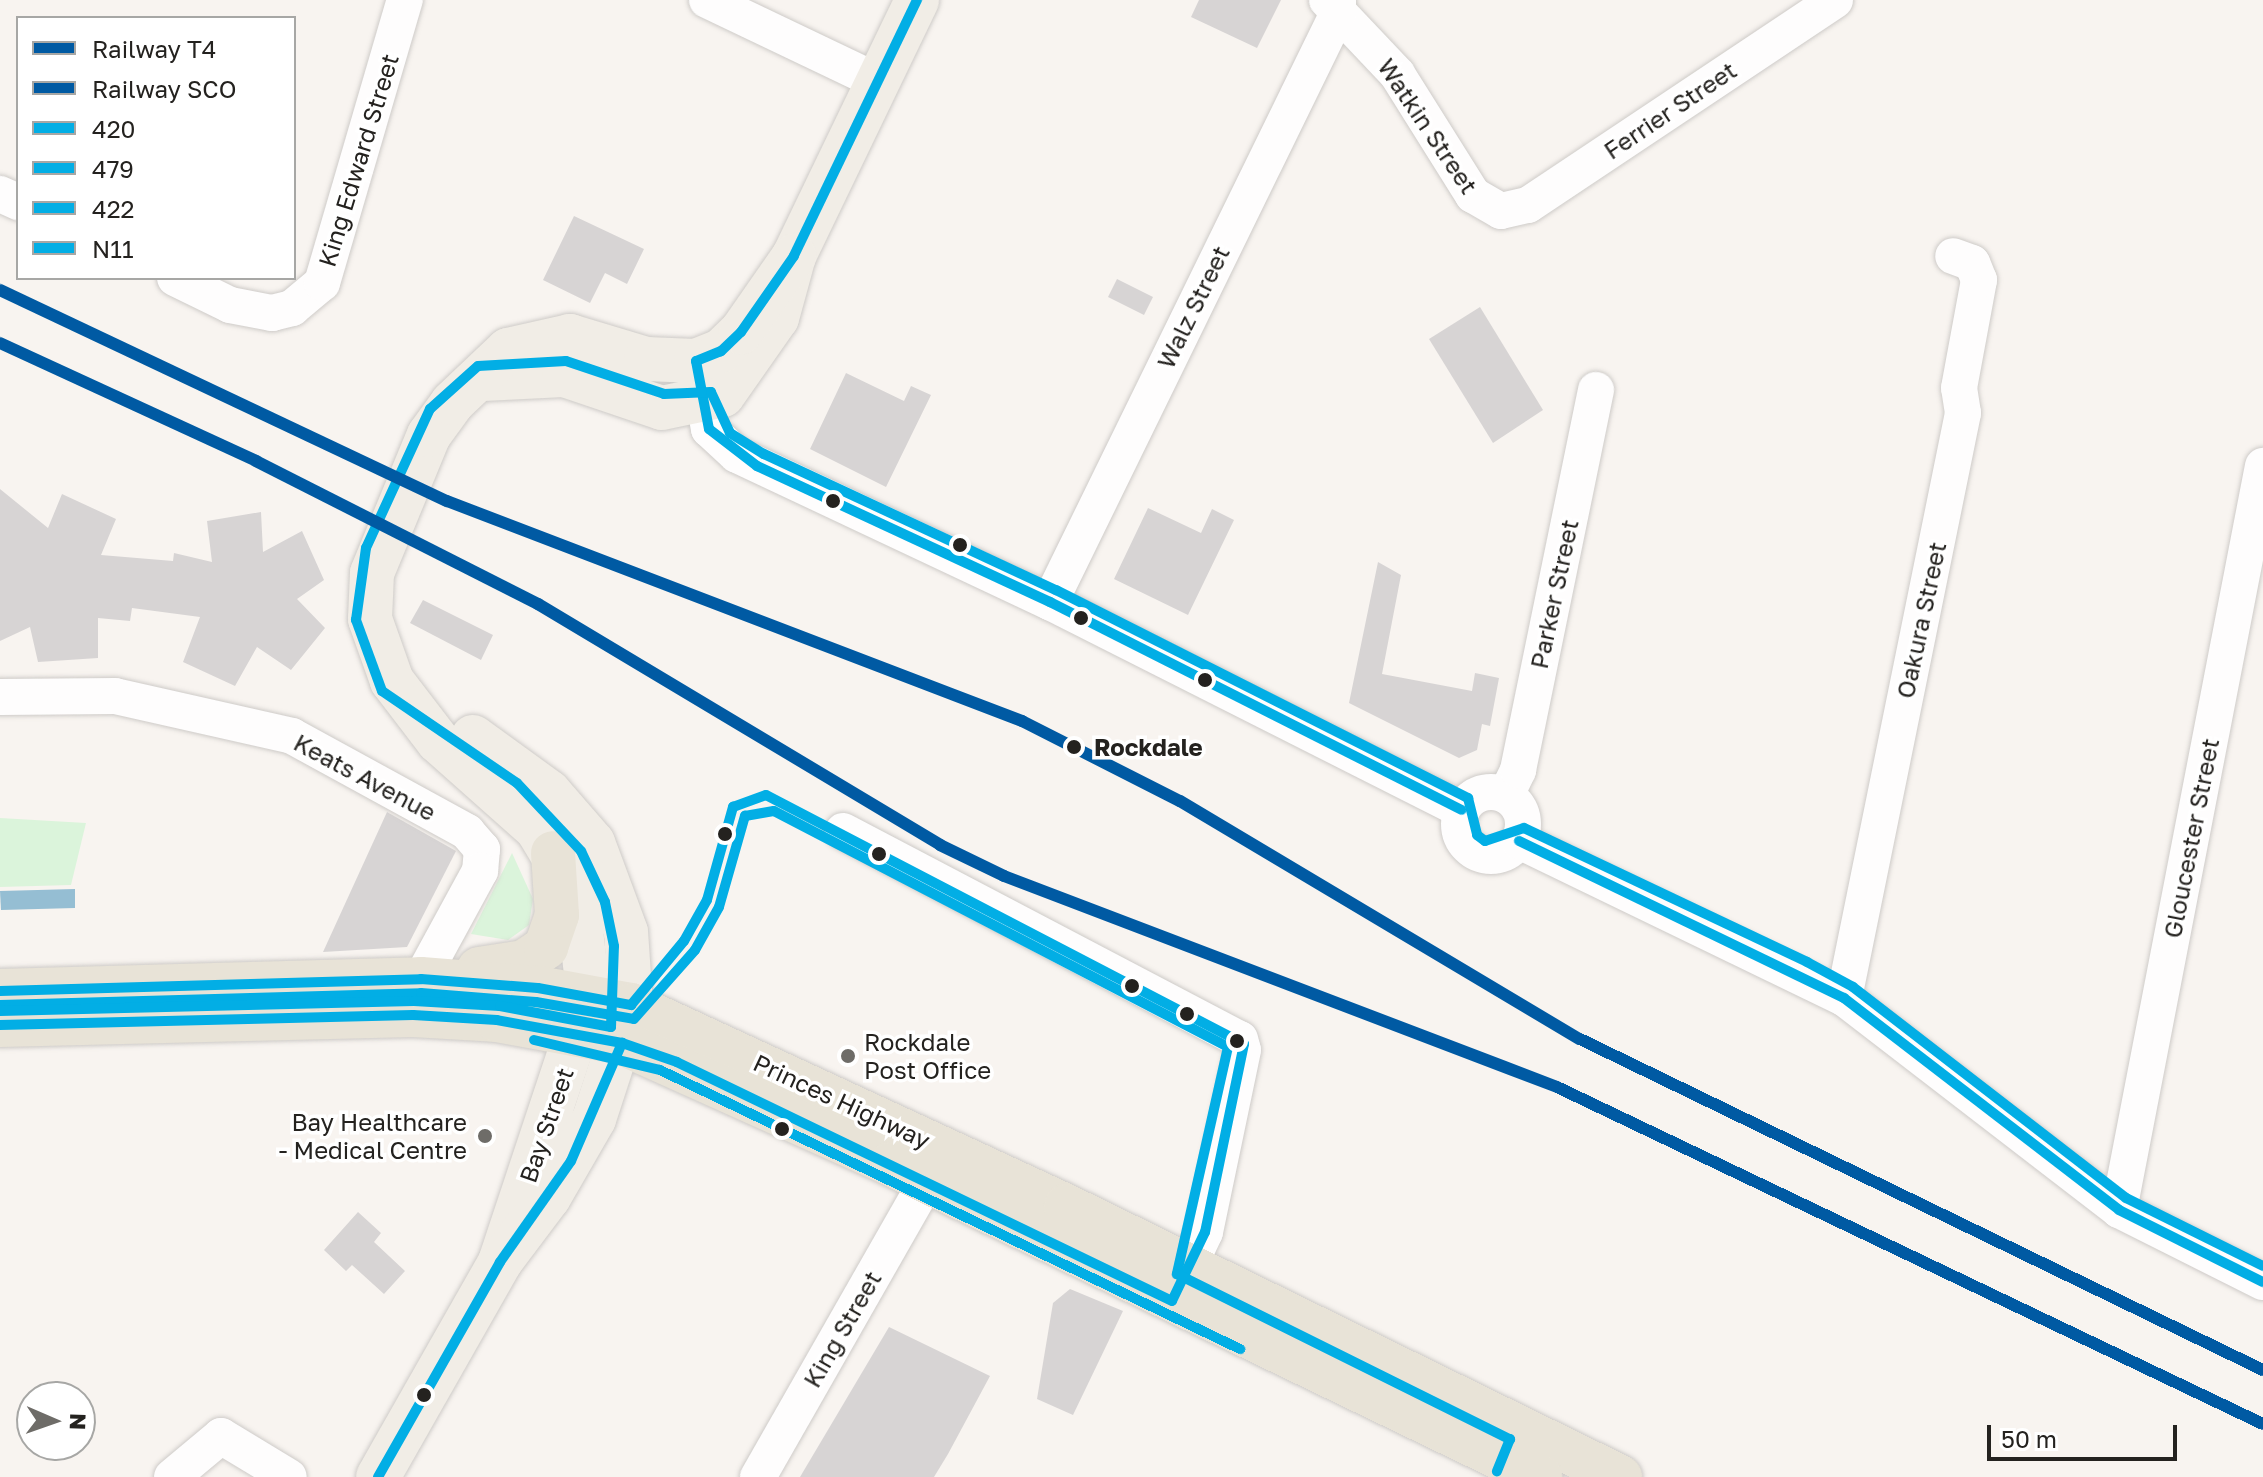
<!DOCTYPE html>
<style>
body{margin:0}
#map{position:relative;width:2263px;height:1477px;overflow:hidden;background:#f8f4f0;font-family:"Golos Text",sans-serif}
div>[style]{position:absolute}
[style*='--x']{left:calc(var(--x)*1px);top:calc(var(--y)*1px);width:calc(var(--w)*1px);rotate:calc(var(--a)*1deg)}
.green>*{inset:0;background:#dbf4db}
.water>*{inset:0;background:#95bed3}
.building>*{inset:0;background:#d7d4d4}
.roads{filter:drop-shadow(0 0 2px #cecbc8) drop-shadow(0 0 2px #cecbc8)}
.minor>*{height:36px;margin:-18px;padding:0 18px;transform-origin:18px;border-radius:18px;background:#fefdfd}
.minor>.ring{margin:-18px;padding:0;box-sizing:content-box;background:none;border:36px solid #fefdfd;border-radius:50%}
.major>*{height:44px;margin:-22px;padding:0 22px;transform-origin:22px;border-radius:22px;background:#f1ede6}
.highway>*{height:44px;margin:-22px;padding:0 22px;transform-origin:22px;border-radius:22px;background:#e8e3d7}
.bus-1>*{height:10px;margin:-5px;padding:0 5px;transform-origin:5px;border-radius:5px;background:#02aee5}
.bus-2>*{height:10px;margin:-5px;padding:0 5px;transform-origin:5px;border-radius:5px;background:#02aee5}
.bus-3>*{height:10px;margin:-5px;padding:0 5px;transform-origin:5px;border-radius:5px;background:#02aee5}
.bus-4>*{height:10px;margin:-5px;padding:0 5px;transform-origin:5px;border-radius:5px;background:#02aee5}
.rail-1>*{height:12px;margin:-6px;padding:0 6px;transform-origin:6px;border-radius:6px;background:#005aa3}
.rail-2>*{height:12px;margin:-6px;padding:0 6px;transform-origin:6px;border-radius:6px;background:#005aa3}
.dots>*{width:22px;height:22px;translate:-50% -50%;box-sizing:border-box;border:4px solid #fff;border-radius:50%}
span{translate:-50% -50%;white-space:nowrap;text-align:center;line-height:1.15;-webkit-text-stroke:7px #fff;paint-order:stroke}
.street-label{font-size:24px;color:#24221f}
.stop-label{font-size:24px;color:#24221f;font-weight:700}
.left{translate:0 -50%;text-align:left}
.poi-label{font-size:24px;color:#24221f}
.right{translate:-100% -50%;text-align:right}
.legend{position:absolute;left:16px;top:16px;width:280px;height:264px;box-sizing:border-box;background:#fff;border:2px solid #a7a7a5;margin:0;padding:10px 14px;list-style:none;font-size:24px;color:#24221f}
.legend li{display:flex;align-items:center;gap:16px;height:40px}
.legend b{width:40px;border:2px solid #a7a7a5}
.north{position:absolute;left:16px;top:1381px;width:80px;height:80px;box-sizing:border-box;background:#fff;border:2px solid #a7a7a5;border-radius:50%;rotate:92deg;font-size:22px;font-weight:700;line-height:32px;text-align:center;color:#24221f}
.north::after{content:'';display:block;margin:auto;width:28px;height:36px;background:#6e6c68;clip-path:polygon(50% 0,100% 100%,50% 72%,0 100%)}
.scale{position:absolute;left:1987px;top:1425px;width:190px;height:36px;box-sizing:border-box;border:4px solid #24221f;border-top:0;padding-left:10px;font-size:24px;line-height:28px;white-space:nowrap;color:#24221f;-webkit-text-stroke:6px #fff;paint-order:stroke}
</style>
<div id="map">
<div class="green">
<div style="clip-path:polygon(0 818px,86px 823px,71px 885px,0 887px)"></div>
<div style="clip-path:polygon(512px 853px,533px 899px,529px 925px,508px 940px,471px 934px)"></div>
</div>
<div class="water">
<div style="clip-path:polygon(75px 889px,75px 908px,1px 910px,0 891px)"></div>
</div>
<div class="building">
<div style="clip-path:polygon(1199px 0,1281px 0,1257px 48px,1191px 17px)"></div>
<div style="clip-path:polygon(574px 216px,644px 249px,627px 284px,605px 273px,590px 303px,543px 280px)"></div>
<div style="clip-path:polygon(1117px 279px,1153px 297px,1144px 315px,1108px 297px)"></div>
<div style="clip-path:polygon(1480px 307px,1543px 410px,1493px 443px,1429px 339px)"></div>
<div style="clip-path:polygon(846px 373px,904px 401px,911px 386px,931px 395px,886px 487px,810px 449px)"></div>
<div style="clip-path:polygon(0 489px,48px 528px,62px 494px,116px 519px,101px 555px,173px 561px,174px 553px,212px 562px,207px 521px,261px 512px,263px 552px,302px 531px,324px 580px,297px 599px,325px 628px,291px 670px,257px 647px,235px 686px,183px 662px,200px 617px,132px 608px,130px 621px,98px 618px,98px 658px,38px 662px,30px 627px,0 641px)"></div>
<div style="clip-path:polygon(1148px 508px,1201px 533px,1212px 509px,1234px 520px,1188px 615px,1114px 579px)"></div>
<div style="clip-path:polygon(1378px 562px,1401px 575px,1382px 674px,1472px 691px,1475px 673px,1499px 678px,1490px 726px,1482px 724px,1477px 750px,1459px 758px,1349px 703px)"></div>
<div style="clip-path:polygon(423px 600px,493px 635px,481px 660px,410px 623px)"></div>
<div style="clip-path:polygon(387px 812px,456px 851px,407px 947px,323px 952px)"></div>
<div style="clip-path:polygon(358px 1212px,381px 1233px,374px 1242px,405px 1271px,384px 1294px,352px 1265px,346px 1271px,324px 1250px)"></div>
<div style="clip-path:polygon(1070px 1289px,1123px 1311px,1073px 1415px,1037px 1399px,1053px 1303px)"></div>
<div style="clip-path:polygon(889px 1327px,990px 1376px,948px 1454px,934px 1477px,800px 1477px)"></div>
</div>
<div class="roads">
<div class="minor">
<div style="--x:707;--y:0;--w:188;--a:25.5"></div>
<div style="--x:1327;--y:0;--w:102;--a:46.6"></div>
<div style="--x:1397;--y:74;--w:143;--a:57.9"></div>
<div style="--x:1473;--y:195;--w:32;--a:30"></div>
<div style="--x:1501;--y:211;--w:28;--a:-13"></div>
<div style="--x:1528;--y:205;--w:369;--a:-33.7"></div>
<div style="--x:0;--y:194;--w:20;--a:24"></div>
<div style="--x:175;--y:278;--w:61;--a:26.1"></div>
<div style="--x:230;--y:305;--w:43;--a:10.8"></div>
<div style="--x:272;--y:313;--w:21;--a:-14"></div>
<div style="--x:292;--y:308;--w:39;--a:-40"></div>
<div style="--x:322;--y:283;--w:295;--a:-73.7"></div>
<div style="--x:699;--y:373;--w:57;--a:79.9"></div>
<div style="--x:709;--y:429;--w:38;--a:43"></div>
<div style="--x:737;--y:455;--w:346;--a:25.2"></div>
<div style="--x:1050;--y:602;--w:461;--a:26.8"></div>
<div style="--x:1050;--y:602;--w:656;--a:-63.94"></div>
<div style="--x:1338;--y:13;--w:13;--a:-90"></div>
<div style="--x:0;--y:697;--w:115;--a:-0.5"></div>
<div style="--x:115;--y:696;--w:181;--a:12.7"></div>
<div style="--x:292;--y:736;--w:200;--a:28.7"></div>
<div style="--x:467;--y:832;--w:23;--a:49"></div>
<div style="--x:482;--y:849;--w:22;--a:95"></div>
<div style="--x:480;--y:871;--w:123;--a:118.6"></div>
<div class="ring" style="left:1459px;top:792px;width:28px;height:28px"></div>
<div style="--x:1506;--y:795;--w:28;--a:-64"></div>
<div style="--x:1518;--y:770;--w:388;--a:-78.4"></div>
<div style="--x:843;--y:831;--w:448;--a:27.7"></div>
<div style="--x:1240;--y:1039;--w:11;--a:75"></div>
<div style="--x:1243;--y:1050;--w:186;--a:101.8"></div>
<div style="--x:1205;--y:1232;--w:63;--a:115.3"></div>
<div style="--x:1519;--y:841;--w:361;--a:25.8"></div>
<div style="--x:1844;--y:998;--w:347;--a:37.6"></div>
<div style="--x:2119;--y:1210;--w:161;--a:26.6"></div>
<div style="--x:1844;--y:998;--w:597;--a:-78.5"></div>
<div style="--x:1963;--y:413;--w:25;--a:-99"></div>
<div style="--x:1959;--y:388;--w:110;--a:-79.5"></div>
<div style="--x:1979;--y:280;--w:18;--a:-112"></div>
<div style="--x:1972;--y:263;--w:20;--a:-160"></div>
<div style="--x:2119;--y:1210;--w:758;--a:-79.05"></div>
<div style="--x:172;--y:1477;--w:64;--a:-39.9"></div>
<div style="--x:221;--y:1436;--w:79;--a:31.1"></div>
<div style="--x:758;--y:1477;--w:341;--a:-60.3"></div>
</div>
<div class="major">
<div style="--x:483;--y:379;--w:81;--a:-2.8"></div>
<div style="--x:564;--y:375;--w:103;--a:18.6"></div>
<div style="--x:662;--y:408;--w:62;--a:-12"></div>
<div style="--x:723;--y:395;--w:94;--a:-55"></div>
<div style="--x:777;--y:318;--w:64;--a:-74.7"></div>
<div style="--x:794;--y:256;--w:284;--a:-64.3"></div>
<div style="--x:500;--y:1262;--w:241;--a:-71.6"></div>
<div style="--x:576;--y:1033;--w:60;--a:-80.4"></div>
<div style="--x:586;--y:974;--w:53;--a:-96.5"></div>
<div style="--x:580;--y:921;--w:55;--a:-110.1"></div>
<div style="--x:561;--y:869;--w:47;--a:-121"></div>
<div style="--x:537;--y:829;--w:132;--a:-138.4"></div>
<div style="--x:438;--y:741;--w:76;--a:-127.5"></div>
<div style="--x:392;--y:681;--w:66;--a:-109.5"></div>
<div style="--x:370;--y:619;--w:46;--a:-87.5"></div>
<div style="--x:372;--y:573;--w:149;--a:-67.6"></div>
<div style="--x:429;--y:435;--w:39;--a:-54"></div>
<div style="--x:452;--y:403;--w:77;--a:-43.4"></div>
<div style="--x:508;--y:350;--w:64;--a:-12.7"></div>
<div style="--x:570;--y:336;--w:79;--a:16.8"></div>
<div style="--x:646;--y:359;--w:50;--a:2.3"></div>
<div style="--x:696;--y:361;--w:27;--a:-22"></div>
<div style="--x:721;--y:351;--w:28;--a:-44"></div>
<div style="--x:741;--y:332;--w:93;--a:-55.1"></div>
<div style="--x:378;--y:1477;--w:247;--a:-60.4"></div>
<div style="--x:500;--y:1262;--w:81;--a:-53"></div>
<div style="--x:549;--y:1197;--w:90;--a:-60"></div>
<div style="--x:594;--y:1119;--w:120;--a:-72"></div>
<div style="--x:631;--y:1005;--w:73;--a:-93.9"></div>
<div style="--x:626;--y:932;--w:95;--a:-110.3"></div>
<div style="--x:593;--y:843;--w:67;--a:-130.8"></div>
<div style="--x:549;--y:792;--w:94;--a:-144.1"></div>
</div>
<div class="highway">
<div style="--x:479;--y:969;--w:46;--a:-8.8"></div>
<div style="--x:524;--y:962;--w:27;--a:-34"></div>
<div style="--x:546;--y:947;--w:34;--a:-71"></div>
<div style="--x:557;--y:915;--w:62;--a:-93.7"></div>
<div style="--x:0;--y:991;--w:421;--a:-1.6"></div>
<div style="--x:421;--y:979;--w:117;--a:4.4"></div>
<div style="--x:538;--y:988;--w:95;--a:10.4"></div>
<div style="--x:631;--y:1005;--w:479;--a:24.8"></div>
<div style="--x:1066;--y:1206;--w:617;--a:26.07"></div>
<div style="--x:0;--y:1025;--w:413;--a:-1.4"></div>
<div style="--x:413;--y:1015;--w:84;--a:3.4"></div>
<div style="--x:497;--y:1020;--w:127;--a:10.4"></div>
<div style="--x:622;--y:1043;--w:295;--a:24.2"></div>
<div style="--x:891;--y:1164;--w:721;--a:25.75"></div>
</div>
</div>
<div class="bus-1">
<div style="--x:917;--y:0;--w:284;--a:115.7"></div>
<div style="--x:794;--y:256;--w:93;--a:124.9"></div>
<div style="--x:741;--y:332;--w:28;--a:136"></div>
<div style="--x:721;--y:351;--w:27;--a:158"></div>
<div style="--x:696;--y:361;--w:69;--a:79.2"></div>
<div style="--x:709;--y:429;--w:61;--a:37.6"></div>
<div style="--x:757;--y:466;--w:323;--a:24.9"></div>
<div style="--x:1050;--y:602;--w:461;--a:26.8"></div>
<div style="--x:1519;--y:841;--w:361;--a:25.8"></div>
<div style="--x:1844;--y:998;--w:347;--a:37.6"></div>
<div style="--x:2119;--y:1210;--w:161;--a:26.6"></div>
</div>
<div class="bus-2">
<div style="--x:0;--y:991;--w:421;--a:-1.6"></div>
<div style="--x:421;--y:979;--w:117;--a:4.4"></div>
<div style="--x:538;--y:988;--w:95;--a:10.4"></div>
<div style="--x:631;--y:1005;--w:83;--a:-50.4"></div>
<div style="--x:684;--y:941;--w:47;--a:-60.7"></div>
<div style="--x:707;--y:900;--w:97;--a:-74.4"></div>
<div style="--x:733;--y:807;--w:35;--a:-20"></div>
<div style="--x:766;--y:795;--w:539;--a:27.52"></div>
<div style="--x:1244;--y:1044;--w:192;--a:101.7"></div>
<div style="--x:1205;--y:1232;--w:76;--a:115.6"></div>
<div style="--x:1172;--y:1301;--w:550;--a:-154.23"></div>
<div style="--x:677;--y:1062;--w:58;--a:-160.9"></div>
<div style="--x:622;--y:1043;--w:127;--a:-169.6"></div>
<div style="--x:497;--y:1020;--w:84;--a:-176.6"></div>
<div style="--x:413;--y:1015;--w:413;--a:178.6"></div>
<div style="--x:378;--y:1477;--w:247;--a:-60.4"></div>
<div style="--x:500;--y:1262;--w:123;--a:-54.9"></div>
<div style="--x:571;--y:1161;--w:129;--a:-66.6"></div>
</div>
<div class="bus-3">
<div style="--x:0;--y:1005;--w:421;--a:-1.6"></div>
<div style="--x:421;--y:993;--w:115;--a:4.5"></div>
<div style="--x:536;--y:1002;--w:99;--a:9.8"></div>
<div style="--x:634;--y:1019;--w:92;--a:-48.5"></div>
<div style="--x:695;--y:950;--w:49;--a:-60.8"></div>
<div style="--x:719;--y:907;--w:95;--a:-74.1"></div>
<div style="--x:745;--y:816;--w:29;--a:-10"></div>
<div style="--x:774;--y:811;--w:512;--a:27.47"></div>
<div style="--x:1228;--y:1047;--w:233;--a:102.7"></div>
<div style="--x:1177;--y:1274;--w:372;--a:26.4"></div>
<div style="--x:1510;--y:1439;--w:35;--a:112"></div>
<div style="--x:534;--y:1040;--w:130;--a:13.4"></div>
<div style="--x:660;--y:1070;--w:644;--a:25.69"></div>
</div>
<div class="bus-4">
<div style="--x:0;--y:1011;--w:414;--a:-1.4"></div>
<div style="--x:414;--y:1001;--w:86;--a:3.3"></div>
<div style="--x:500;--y:1006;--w:113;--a:10.7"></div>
<div style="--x:611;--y:1027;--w:81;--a:-87.9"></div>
<div style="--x:614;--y:946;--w:45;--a:-101.6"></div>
<div style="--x:605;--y:902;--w:56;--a:-115.2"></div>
<div style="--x:581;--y:851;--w:93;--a:-133.3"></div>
<div style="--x:517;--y:783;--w:163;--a:-145.7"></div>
<div style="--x:382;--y:691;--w:76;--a:-110.1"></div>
<div style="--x:356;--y:620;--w:73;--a:-82.1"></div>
<div style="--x:366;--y:548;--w:153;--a:-65.3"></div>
<div style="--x:430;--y:409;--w:64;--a:-41.9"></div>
<div style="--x:478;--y:366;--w:88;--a:-3.3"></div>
<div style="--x:566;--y:361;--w:103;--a:18.6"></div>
<div style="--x:664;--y:394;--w:47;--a:-2.4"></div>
<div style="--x:711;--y:392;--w:45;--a:65.1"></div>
<div style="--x:730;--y:433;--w:40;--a:32"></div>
<div style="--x:764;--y:454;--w:322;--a:25"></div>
<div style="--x:1056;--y:590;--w:462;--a:26.8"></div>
<div style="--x:1468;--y:798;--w:38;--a:76"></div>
<div style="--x:1477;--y:835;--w:10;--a:37"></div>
<div style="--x:1485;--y:841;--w:41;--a:-18.4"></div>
<div style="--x:1524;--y:828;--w:313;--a:25.3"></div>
<div style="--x:1807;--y:962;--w:52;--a:28.5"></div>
<div style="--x:1853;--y:987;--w:345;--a:37.7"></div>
<div style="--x:2126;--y:1198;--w:153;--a:26.4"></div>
</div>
<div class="rail-1">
<div style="--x:0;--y:343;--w:282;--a:24.7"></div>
<div style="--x:256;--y:461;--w:316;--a:26.9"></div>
<div style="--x:538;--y:604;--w:469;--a:30.9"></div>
<div style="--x:940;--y:845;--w:71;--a:25.8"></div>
<div style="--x:1004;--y:876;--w:592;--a:20.88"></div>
<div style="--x:1557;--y:1087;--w:782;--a:25.52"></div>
</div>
<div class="rail-2">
<div style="--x:0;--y:290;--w:494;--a:25.3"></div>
<div style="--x:447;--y:501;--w:616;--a:20.94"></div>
<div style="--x:1022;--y:721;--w:177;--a:26.9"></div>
<div style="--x:1180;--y:801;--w:465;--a:30.8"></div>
<div style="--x:1580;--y:1039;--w:759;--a:25.86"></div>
</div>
<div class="dots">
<div style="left:833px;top:501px;background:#24221f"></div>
<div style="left:960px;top:545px;background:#24221f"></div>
<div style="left:1081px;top:618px;background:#24221f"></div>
<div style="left:1205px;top:680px;background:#24221f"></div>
<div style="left:1074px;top:747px;background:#24221f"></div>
<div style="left:725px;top:834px;background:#24221f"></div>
<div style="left:879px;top:854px;background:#24221f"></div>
<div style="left:1132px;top:986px;background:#24221f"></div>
<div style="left:1187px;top:1014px;background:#24221f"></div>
<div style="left:1237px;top:1041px;background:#24221f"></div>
<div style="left:848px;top:1056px;background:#6e6c68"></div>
<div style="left:782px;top:1129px;background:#24221f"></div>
<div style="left:485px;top:1136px;background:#6e6c68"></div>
<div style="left:424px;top:1395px;background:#24221f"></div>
</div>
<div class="street-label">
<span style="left:1670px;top:110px;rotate:-34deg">Ferrier Street</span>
<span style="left:1428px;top:126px;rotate:56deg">Watkin Street</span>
<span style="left:358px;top:160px;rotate:-73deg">King Edward Street</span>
<span style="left:1193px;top:307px;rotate:-64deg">Walz Street</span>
<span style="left:1554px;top:594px;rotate:-78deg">Parker Street</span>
<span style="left:1921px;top:620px;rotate:-78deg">Oakura Street</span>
<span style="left:365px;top:777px;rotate:28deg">Keats Avenue</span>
<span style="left:2191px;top:838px;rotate:-79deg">Gloucester Street</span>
<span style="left:842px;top:1101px;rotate:25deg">Princes Highway</span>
<span style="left:546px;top:1125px;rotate:-71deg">Bay Street</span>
<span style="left:842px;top:1329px;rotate:-60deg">King Street</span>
</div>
<div class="stop-label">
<span class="left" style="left:1094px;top:747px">Rockdale</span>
</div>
<div class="poi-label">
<span class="left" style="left:864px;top:1056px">Rockdale<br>Post Office</span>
<span class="right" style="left:467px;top:1136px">Bay Healthcare<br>- Medical Centre</span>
</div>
<ul class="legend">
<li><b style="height:10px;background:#005aa3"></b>Railway T4</li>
<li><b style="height:10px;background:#005aa3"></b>Railway SCO</li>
<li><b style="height:10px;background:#02aee5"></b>420</li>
<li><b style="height:10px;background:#02aee5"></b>479</li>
<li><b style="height:10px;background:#02aee5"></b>422</li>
<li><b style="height:10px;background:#02aee5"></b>N11</li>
</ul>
<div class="north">N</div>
<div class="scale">50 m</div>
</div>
